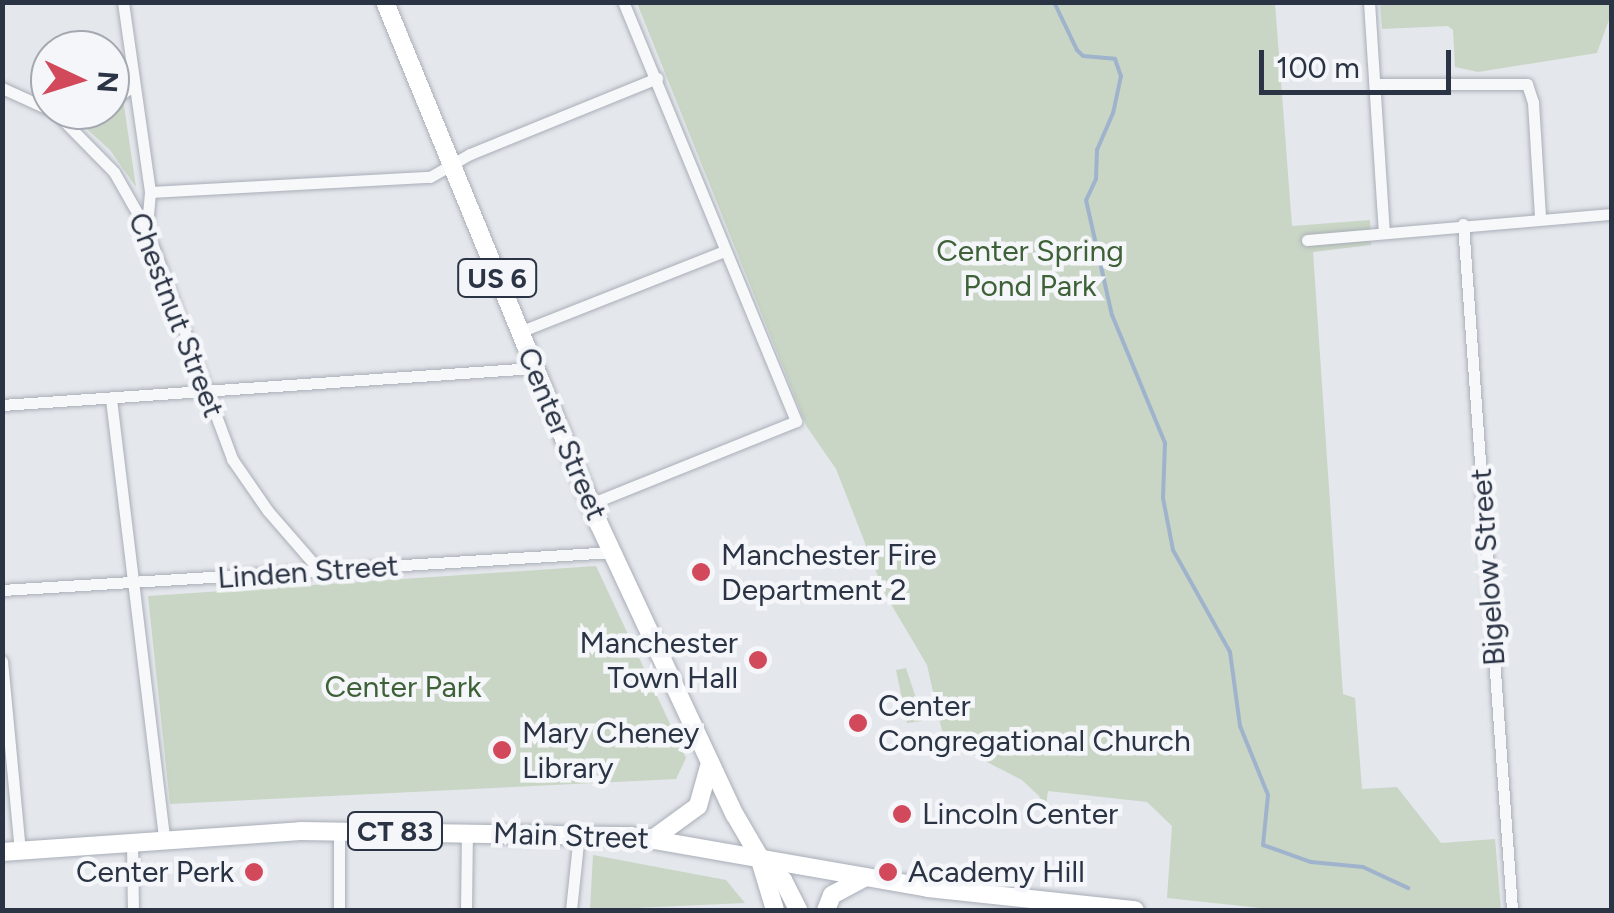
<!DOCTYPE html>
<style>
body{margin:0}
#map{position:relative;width:1614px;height:913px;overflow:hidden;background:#e4e7ec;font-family:Figtree,sans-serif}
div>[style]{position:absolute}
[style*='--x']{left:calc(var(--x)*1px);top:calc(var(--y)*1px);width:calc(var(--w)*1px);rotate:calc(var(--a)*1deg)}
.green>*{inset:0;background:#c9d6c5}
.stream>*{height:4px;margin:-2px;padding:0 2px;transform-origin:2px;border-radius:2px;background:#9fb4cc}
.roads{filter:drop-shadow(0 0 2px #a9aeb7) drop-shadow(0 0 2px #a9aeb7)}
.street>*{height:11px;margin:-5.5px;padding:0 5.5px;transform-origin:5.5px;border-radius:5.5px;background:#f7f8fa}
.primary>*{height:18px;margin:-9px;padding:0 9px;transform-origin:9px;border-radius:9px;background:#fff}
.dots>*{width:28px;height:28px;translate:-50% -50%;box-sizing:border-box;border:5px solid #f4f6f9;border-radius:50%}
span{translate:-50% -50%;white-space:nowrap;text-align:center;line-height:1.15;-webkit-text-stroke:9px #f4f6f9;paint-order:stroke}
.shield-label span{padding:2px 8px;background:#f4f6f9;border:2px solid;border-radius:8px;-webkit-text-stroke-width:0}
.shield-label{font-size:28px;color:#2b3445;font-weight:700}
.park-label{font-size:30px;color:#3f6138}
.street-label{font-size:30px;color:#2b3445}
.poi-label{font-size:30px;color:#2b3445}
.left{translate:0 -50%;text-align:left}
.right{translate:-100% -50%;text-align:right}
.frame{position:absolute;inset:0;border:5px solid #2b3445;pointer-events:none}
.north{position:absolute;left:30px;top:30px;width:100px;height:100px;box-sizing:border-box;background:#f4f6f9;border:2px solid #a4a8b1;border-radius:50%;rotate:94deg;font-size:28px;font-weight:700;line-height:40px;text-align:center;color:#2b3445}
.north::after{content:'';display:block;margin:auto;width:35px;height:45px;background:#d1495b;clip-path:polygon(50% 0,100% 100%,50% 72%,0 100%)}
.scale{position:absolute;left:1259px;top:50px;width:192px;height:45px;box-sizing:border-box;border:5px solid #2b3445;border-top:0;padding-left:12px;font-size:30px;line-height:35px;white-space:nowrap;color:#2b3445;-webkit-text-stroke:8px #f4f6f9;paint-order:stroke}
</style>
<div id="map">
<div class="green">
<div style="clip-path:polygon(637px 3px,1275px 3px,1292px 226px,1370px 220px,1371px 245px,1313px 252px,1343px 694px,1355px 698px,1362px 789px,1397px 787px,1441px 843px,1495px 839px,1501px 910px,1280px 910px,1167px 898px,1172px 826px,1147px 802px,1048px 791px,1045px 813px,1039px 796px,1022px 780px,944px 740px,927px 665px,885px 594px,836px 469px,807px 427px)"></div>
<div style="clip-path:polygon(1380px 3px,1611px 3px,1611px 14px,1597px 53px,1478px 72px,1455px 67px,1453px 30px,1448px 26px,1382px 29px)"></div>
<div style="clip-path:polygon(123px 99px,136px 187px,110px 150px,78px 121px,103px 114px)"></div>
<div style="clip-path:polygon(596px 566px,686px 758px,676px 779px,170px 804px,148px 596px)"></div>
<div style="clip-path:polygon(906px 668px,919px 707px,922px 721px,907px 723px,896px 670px)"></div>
<div style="clip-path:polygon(593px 855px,726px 880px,745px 903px,590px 910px)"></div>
</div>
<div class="stream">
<div style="--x:1054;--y:2;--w:53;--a:64.4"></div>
<div style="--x:1077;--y:50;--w:8;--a:45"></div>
<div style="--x:1083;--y:56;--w:32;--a:5"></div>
<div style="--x:1115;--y:59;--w:18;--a:71"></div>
<div style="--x:1121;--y:76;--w:38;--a:102"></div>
<div style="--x:1113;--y:113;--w:40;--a:113.4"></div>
<div style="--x:1097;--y:150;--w:29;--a:92"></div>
<div style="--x:1096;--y:179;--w:23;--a:115"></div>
<div style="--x:1086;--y:200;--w:118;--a:77.3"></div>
<div style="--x:1112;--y:315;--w:139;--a:67.5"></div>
<div style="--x:1165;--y:443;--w:55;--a:92.1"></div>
<div style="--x:1163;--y:498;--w:53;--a:79.1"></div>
<div style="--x:1173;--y:550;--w:117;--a:60.8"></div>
<div style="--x:1230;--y:652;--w:75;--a:82.3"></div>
<div style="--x:1240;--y:726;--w:74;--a:67.9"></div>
<div style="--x:1268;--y:795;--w:50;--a:95.7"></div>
<div style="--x:1263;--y:845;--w:51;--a:19.5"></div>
<div style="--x:1311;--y:862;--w:52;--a:5.5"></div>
<div style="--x:1363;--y:867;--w:50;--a:25"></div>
</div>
<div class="roads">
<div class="street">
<div style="--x:123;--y:2;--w:192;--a:81.9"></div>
<div style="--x:150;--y:192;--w:38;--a:95"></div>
<div style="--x:1369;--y:2;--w:230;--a:86.3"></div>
<div style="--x:1375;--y:84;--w:152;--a:0"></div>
<div style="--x:1527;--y:84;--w:19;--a:72"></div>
<div style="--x:1533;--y:102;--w:116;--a:86.5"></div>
<div style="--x:2;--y:88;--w:58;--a:24.4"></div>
<div style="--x:55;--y:112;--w:84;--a:45.5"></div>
<div style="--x:114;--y:172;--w:67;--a:60.4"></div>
<div style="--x:147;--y:230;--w:244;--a:69.6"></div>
<div style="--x:232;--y:459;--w:63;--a:55.3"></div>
<div style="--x:268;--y:511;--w:79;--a:49.1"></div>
<div style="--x:110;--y:102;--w:29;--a:-35"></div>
<div style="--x:55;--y:112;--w:36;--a:-3"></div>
<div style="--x:150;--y:192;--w:280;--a:-3.1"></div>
<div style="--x:430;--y:177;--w:46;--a:-29.9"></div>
<div style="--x:470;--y:154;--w:202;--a:-22.1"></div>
<div style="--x:1463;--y:224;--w:688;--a:85.91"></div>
<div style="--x:1307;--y:240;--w:306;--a:-4.9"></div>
<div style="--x:519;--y:332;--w:221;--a:-21.5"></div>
<div style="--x:111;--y:399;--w:444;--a:83.1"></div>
<div style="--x:2;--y:405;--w:533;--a:-3.98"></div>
<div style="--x:590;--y:504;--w:222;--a:-21.9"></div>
<div style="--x:796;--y:421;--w:453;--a:-112.4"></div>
<div style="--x:2;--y:590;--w:612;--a:-3.56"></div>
<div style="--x:2;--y:661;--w:190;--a:84.6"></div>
<div style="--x:339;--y:831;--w:79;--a:90"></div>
<div style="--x:132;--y:842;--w:68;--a:89.2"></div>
<div style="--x:466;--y:910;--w:78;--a:-89.3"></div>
<div style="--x:571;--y:910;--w:76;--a:-84"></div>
</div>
<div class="primary">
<div style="--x:385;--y:2;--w:564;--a:67.71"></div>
<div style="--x:599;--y:524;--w:321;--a:65"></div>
<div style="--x:735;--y:815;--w:48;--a:59.7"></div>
<div style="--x:759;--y:856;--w:34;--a:45"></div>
<div style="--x:783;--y:880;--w:34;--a:63"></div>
<div style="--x:654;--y:838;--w:54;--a:-36"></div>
<div style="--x:698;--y:806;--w:45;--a:-74.4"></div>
<div style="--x:2;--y:852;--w:299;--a:-4"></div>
<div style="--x:300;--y:831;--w:331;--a:0.9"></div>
<div style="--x:631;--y:836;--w:302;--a:9.9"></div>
<div style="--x:928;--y:888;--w:208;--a:6.1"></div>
<div style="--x:759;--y:857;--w:55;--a:73.2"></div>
<div style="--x:826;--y:910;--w:16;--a:-68"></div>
<div style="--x:832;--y:895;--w:38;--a:-28"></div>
</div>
</div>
<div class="dots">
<div style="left:701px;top:572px;background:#d1495b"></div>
<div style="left:758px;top:660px;background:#d1495b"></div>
<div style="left:858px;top:723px;background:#d1495b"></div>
<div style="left:502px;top:750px;background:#d1495b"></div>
<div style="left:902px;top:814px;background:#d1495b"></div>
<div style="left:254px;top:872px;background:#d1495b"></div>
<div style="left:888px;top:872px;background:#d1495b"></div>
</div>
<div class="shield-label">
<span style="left:497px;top:278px">US 6</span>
<span style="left:395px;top:831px">CT 83</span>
</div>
<div class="park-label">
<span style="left:1030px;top:268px">Center Spring<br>Pond Park</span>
<span style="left:403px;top:687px">Center Park</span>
</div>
<div class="street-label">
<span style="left:176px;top:315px;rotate:69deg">Chestnut Street</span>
<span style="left:562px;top:434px;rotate:67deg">Center Street</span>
<span style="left:1488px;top:567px;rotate:-94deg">Bigelow Street</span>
<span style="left:308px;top:572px;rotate:-4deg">Linden Street</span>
<span style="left:571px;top:836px;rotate:2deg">Main Street</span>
</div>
<div class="poi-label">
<span class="left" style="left:721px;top:572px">Manchester Fire<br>Department 2</span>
<span class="right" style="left:738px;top:660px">Manchester<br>Town Hall</span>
<span class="left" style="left:878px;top:723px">Center<br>Congregational Church</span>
<span class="left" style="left:522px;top:750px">Mary Cheney<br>Library</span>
<span class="left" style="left:922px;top:814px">Lincoln Center</span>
<span class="right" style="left:234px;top:872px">Center Perk</span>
<span class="left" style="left:908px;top:872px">Academy Hill</span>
</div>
<div class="frame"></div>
<div class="north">N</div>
<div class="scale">100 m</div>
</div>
